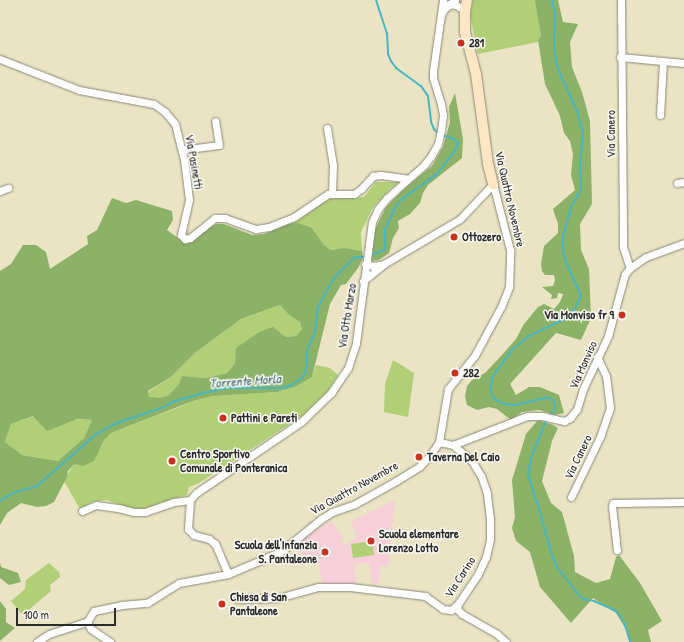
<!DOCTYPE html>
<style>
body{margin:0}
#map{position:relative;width:684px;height:642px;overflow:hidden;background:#eae4c4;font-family:"Patrick Hand",sans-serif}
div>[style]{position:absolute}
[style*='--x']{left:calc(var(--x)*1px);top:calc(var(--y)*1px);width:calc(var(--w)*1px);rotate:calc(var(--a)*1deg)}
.built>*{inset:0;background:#f6cfd8}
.green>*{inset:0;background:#b0cf77}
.forest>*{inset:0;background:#8cb268}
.stream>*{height:2px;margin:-1px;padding:0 1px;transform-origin:1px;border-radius:1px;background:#48b7c2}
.roads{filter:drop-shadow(0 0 1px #8a8878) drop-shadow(0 0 1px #8a8878)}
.street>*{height:7px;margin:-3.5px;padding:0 3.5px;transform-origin:3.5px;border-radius:3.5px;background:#fff}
.secondary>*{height:10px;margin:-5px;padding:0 5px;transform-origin:5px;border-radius:5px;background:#fce6c4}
.dots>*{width:11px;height:11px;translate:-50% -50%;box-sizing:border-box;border:2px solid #fdfcf7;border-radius:50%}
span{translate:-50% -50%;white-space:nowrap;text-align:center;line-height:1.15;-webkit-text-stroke:3px #fdfcf7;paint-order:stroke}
.poi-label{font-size:12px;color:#2b2b2b;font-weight:700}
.left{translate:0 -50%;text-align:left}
.right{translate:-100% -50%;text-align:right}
.street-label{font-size:12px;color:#2b2b2b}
.water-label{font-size:13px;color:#376367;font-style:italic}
.scale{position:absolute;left:16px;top:608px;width:100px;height:18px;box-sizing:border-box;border:2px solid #2b2b2b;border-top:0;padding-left:5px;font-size:12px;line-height:14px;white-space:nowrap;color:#2b2b2b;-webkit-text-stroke:3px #fdfcf7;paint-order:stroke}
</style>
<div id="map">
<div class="built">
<div style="clip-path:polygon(395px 500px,388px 567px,380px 566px,379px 583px,372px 584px,369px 562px,354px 565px,357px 582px,355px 584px,323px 584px,317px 558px,304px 561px,297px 544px,321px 526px,331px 521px,343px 538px,342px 543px,347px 544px,357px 537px,351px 521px)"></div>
</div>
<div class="green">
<div style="clip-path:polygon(473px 0,536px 0,541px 36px,538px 40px,538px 42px,478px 54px,470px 15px)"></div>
<div style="clip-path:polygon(376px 182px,400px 182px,390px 189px,372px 209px,361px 232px,362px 251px,344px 248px,331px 250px,324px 245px,312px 228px,286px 224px,308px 212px,324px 199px,364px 197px)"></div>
<div style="clip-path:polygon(280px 305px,289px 315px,300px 322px,302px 329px,296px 336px,286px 337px,280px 332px,259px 332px,237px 348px,235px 363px,227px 373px,206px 378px,182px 376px,179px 384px,169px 395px,160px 398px,149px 398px,148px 392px,171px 377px,196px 352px,241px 319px)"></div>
<div style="clip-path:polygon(393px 360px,414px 373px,408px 417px,384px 412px,385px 384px)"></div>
<div style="clip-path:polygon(316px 365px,330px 368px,338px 375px,327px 392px,302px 416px,199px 483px,189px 487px,187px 495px,137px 511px,107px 500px,92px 502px,80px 509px,64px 481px,74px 463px,101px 447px,104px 439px,111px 433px,182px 406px,193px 401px,213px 396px,277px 392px,295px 387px,312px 377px)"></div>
<div style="clip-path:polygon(34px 416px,84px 420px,92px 420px,84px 438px,58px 461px,22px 455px,5px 442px,11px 424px)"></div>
<div style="clip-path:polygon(373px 541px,374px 555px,353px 558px,351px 544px)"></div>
<div style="clip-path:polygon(49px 563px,59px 572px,60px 577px,50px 585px,51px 591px,32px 607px,24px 617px,11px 601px,25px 589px,26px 580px)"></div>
</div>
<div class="forest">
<div style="clip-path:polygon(535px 0,558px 0,563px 22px,578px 24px,570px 42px,572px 67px,582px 92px,590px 121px,592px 204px,580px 224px,581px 250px,589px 269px,591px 318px,581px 340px,556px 333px,510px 384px,516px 395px,529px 387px,540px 387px,559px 395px,564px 413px,555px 415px,539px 410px,522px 412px,511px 420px,497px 409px,489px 407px,477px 410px,467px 405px,465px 396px,467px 386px,472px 380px,485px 373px,502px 355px,516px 339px,524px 324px,538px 307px,544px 304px,554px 309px,560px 302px,563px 294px,558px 293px,557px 298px,551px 299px,552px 295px,542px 287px,553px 286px,555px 280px,554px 275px,545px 275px,542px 271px,541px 264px,544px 246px,558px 233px,558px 224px,553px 209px,575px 190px,571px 175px,573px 154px,570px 141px,564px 133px,560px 116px,545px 84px,538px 40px,541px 36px)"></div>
<div style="clip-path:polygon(455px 93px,463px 139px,462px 158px,428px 185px,423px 193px,420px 203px,410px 214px,398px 221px,399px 228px,393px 238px,389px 253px,379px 260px,372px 261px,374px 232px,386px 207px,405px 188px,432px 166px,443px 147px,450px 122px,449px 107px)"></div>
<div style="clip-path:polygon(evenodd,112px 198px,126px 203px,136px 200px,172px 211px,173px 220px,167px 230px,185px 243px,216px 224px,224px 224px,252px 235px,265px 234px,286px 224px,298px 223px,312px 228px,324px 245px,331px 250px,344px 248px,362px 251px,363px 258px,358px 268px,346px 284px,341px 285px,330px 304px,312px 377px,295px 387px,277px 392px,213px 396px,193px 401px,111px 433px,104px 440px,94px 461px,83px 466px,74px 464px,68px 471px,67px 477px,54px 502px,46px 506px,37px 507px,21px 503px,7px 513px,0 525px,0 271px,11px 264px,23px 245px,36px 245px,46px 252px,50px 269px,88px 244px,87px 236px,97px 230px,112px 198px,280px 305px,289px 315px,300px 322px,302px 329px,296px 336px,286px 337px,273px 327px,259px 332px,236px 348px,235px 363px,227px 373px,206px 378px,182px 376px,179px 384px,169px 395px,160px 398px,149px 397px,148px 391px,171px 377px,196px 352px,241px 319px,280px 305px,112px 198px,33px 416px,47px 431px,77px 419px,92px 420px,84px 438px,58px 461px,22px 455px,5px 442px,11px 424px,33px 416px)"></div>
<div style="clip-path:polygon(538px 420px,553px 425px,558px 428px,552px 441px,542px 481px,551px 503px,562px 512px,574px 556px,575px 572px,596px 583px,610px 579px,616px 557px,619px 555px,640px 583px,662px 621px,648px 630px,651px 642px,630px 642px,627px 631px,616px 613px,593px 598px,571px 623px,540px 587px,530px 552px,516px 541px,512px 528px,515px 517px,512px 480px,526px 434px)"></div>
<div style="clip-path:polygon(0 563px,1px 567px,18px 573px,21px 582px,9px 585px,0 578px)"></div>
<div style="clip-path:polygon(0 601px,6px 609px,6px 622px,15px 628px,0 641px)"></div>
</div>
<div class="stream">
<div style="--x:376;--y:0;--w:35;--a:72"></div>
<div style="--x:387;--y:33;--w:21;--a:87"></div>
<div style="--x:388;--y:54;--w:8;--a:67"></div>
<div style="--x:391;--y:61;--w:9;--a:54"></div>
<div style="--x:396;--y:68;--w:31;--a:36"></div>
<div style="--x:421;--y:86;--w:12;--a:55"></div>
<div style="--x:428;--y:96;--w:26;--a:83"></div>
<div style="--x:431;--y:122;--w:8;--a:67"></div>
<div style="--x:434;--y:129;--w:6;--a:45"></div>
<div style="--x:552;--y:0;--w:14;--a:78"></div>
<div style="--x:555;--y:14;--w:33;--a:92"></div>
<div style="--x:554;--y:47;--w:20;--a:81"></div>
<div style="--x:557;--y:67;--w:48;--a:65.6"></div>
<div style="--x:577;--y:111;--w:23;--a:75"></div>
<div style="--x:583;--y:133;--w:29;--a:96"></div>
<div style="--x:580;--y:162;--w:27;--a:88"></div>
<div style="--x:581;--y:189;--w:21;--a:119"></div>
<div style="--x:571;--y:207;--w:30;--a:105"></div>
<div style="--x:563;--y:236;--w:14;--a:90"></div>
<div style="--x:563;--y:250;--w:12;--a:76"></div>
<div style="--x:566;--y:262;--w:37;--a:66"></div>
<div style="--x:581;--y:296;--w:14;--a:115"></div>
<div style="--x:575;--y:309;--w:17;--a:140"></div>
<div style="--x:562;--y:320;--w:37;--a:154"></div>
<div style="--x:529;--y:336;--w:22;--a:141"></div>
<div style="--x:512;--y:350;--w:32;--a:126"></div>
<div style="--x:493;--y:376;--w:13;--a:103"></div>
<div style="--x:490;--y:389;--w:9;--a:72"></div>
<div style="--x:493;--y:398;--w:12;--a:31"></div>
<div style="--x:503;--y:404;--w:12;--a:5"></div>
<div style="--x:515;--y:405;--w:32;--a:-13"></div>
<div style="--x:546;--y:398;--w:5;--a:0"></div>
<div style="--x:551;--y:398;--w:5;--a:53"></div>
<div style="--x:554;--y:402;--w:7;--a:82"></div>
<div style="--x:555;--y:409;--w:17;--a:126"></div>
<div style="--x:545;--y:423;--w:37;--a:112"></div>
<div style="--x:531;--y:457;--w:18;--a:99"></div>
<div style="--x:528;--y:475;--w:28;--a:72"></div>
<div style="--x:537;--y:502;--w:52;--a:74.4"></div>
<div style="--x:551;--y:552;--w:15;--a:70"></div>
<div style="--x:556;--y:566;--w:42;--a:51.8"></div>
<div style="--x:582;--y:599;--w:12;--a:9"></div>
<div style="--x:594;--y:601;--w:24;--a:24"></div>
<div style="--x:616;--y:611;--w:14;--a:54"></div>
<div style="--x:624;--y:622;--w:21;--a:73"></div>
<div style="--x:0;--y:501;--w:15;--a:-32"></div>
<div style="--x:13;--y:493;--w:25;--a:-16"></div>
<div style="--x:37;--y:486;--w:77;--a:-41.3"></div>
<div style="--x:95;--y:435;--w:25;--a:-29"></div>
<div style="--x:117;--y:423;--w:50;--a:-18.8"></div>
<div style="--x:164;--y:407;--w:9;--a:-32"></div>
<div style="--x:172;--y:402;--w:32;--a:-16"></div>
<div style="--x:203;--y:393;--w:25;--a:-12"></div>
<div style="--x:227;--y:388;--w:55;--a:0"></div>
<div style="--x:282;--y:388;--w:10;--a:-17"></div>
<div style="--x:292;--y:385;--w:14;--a:-36"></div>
<div style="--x:303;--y:377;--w:11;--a:-68"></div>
<div style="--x:307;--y:367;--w:16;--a:-90"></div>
<div style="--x:307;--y:351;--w:22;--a:-68"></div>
<div style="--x:315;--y:331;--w:24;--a:-83"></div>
<div style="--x:318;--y:307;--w:33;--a:-61"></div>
<div style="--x:334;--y:278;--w:30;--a:-45"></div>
<div style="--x:355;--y:257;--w:13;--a:0"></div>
<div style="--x:368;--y:257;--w:19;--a:-25"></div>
<div style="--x:385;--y:249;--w:19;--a:-90"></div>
<div style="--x:385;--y:230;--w:24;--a:-66"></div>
<div style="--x:395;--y:208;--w:10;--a:-53"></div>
<div style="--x:401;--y:200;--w:46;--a:-36.1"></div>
<div style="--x:438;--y:173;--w:30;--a:-53"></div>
<div style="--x:456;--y:149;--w:6;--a:-72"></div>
<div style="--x:458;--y:143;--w:6;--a:-135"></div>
<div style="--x:454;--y:139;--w:13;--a:-162"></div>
</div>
<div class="roads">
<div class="street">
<div style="--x:621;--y:0;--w:230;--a:89.5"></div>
<div style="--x:623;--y:230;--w:17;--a:90"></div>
<div style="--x:623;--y:247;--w:22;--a:72"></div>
<div style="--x:449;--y:4;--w:7;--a:8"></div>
<div style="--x:456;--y:5;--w:11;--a:34"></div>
<div style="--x:441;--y:15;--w:7;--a:-63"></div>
<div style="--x:444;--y:9;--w:14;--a:-39"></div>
<div style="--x:620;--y:57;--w:64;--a:5.4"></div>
<div style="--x:0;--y:59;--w:85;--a:21.4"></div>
<div style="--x:79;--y:90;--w:76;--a:10.6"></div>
<div style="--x:154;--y:104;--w:14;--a:36"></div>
<div style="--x:165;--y:112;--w:16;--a:50"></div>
<div style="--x:175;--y:124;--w:36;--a:76"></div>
<div style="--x:184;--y:159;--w:41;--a:83"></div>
<div style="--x:189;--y:200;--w:31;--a:103"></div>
<div style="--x:182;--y:230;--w:5;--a:101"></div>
<div style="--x:181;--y:235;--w:6;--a:45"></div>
<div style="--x:185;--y:239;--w:5;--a:-11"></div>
<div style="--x:190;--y:238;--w:32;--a:-39"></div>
<div style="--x:215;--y:218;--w:10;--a:0"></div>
<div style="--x:225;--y:218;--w:33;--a:20"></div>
<div style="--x:256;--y:229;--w:13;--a:-9"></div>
<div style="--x:269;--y:227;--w:27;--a:-22"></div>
<div style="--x:294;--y:217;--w:41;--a:-34.1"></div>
<div style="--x:328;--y:194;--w:26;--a:0"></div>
<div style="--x:354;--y:194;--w:9;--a:-36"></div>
<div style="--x:361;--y:189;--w:18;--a:-47"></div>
<div style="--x:373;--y:176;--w:8;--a:-7"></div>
<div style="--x:381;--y:175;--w:27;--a:8"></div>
<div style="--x:660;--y:115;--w:54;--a:-86.8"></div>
<div style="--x:327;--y:128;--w:37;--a:81"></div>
<div style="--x:333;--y:165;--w:29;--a:92"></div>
<div style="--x:182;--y:150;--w:37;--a:-8"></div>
<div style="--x:219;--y:145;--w:24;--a:-99"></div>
<div style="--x:677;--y:183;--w:7;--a:-8"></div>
<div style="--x:0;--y:191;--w:9;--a:-21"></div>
<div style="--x:365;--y:264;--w:8;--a:14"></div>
<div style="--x:373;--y:266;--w:11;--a:-10"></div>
<div style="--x:439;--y:442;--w:14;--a:12"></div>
<div style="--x:453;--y:445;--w:79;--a:-21.4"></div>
<div style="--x:527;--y:416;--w:15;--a:0"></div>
<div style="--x:542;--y:416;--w:23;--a:13"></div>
<div style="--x:564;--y:421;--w:7;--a:-27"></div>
<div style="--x:570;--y:418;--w:11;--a:-52"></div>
<div style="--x:577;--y:409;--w:21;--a:-73"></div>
<div style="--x:583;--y:389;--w:59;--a:-64.7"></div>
<div style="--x:608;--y:336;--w:64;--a:-74.7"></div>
<div style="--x:625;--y:274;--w:8;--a:-50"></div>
<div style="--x:630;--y:268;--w:19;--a:-35"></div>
<div style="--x:646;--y:257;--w:40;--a:-20.2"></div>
<div style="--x:571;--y:497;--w:67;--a:-64.2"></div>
<div style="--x:600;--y:437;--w:31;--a:-71"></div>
<div style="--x:610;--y:408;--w:32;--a:-97"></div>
<div style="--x:606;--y:376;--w:21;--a:-115"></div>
<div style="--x:82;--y:511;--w:15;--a:-23"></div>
<div style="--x:96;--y:505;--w:22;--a:8"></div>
<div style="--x:118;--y:508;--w:16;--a:14"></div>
<div style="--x:134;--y:512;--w:11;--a:0"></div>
<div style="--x:145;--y:512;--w:31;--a:-19"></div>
<div style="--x:174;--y:502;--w:16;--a:-7"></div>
<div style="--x:617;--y:550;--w:44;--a:-96.5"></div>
<div style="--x:612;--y:506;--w:3;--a:-72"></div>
<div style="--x:613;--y:503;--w:71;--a:-0.8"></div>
<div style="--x:228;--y:574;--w:33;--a:-113"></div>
<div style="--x:215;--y:544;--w:8;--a:-140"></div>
<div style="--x:209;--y:539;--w:16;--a:-165"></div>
<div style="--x:194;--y:535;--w:8;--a:-135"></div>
<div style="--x:188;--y:529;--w:29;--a:-86"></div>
<div style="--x:190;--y:500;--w:9;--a:-49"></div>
<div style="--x:196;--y:493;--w:127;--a:-34.1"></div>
<div style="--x:301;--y:422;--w:42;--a:-44"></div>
<div style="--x:331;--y:393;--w:30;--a:-56"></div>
<div style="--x:348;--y:368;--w:26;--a:-72"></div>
<div style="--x:356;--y:343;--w:122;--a:-82.5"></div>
<div style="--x:372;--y:222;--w:14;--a:-65"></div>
<div style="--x:378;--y:209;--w:14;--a:-51"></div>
<div style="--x:387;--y:198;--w:50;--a:-41.7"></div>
<div style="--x:424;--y:165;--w:11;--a:-52"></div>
<div style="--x:431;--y:156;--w:14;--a:-60"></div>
<div style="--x:438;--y:144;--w:14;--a:-78"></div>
<div style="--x:441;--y:130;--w:15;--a:-82"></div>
<div style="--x:443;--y:115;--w:11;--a:-100"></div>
<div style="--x:441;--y:104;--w:27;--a:-107"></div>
<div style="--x:433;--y:78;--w:7;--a:-90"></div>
<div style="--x:433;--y:71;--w:72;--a:-82"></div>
<div style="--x:238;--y:599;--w:40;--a:-1.4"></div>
<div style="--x:278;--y:598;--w:41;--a:-15.4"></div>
<div style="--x:318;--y:587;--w:32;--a:0"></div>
<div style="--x:350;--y:587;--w:76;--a:6.8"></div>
<div style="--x:425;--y:596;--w:22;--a:36"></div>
<div style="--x:443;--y:609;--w:8;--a:7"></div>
<div style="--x:451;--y:610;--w:9;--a:-41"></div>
<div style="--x:458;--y:604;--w:36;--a:-56"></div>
<div style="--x:478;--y:574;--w:19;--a:-65"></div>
<div style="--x:486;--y:557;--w:18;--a:-77"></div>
<div style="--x:490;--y:539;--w:20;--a:-90"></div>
<div style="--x:490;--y:519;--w:26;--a:-97"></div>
<div style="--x:487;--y:493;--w:18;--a:-109"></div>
<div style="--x:481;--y:476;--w:17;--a:-121"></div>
<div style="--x:472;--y:461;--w:25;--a:-140"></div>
<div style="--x:458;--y:604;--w:5;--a:101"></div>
<div style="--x:457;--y:609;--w:7;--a:45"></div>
<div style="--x:462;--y:614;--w:40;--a:29.7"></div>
<div style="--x:497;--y:634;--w:12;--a:42"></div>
<div style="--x:87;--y:622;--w:13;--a:-58"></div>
<div style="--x:94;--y:611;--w:29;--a:-12"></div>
<div style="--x:122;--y:605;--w:25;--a:-5"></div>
<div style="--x:147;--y:603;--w:38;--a:-32"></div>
<div style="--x:179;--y:583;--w:50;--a:-10.4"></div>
<div style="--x:228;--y:574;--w:43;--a:-23"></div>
<div style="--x:268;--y:557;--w:17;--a:-25"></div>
<div style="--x:283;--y:550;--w:49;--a:-39.2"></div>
<div style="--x:321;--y:519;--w:13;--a:-32"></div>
<div style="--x:332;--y:512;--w:24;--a:-19"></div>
<div style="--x:355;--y:504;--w:47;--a:-29.3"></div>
<div style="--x:396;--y:481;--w:28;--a:-32"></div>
<div style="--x:420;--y:466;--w:16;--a:-47"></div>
<div style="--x:431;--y:454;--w:14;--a:-56"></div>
<div style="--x:439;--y:442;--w:54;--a:-80.4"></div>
<div style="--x:448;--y:389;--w:43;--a:-51.5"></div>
<div style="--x:475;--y:355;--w:55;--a:-61.6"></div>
<div style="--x:501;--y:307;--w:22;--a:-68"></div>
<div style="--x:509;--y:287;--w:37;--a:-88"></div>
<div style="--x:510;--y:250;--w:68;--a:-104.4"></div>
<div style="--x:493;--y:184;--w:48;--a:133.3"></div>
<div style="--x:460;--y:219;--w:88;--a:149.4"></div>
<div style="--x:384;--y:264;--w:27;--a:141"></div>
<div style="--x:87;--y:622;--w:8;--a:60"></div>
<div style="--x:91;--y:629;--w:23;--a:34"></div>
<div style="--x:37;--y:642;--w:14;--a:-34"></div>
<div style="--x:49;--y:634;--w:40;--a:-18"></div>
</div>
<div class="secondary">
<div style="--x:467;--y:0;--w:11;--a:100"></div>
<div style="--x:465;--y:11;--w:21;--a:90"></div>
<div style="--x:465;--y:32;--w:43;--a:75.3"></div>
<div style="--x:476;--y:74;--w:91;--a:82.4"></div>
<div style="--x:488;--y:164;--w:21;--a:76"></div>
</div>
</div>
<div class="dots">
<div style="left:461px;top:43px;background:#c8321e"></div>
<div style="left:454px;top:237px;background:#c8321e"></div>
<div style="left:622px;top:315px;background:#c8321e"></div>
<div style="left:455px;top:373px;background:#c8321e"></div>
<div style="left:223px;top:418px;background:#c8321e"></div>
<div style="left:419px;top:457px;background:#c8321e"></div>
<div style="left:172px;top:461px;background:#c8321e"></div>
<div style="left:371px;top:541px;background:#c8321e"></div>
<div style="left:325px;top:552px;background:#c8321e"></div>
<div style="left:222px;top:604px;background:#c8321e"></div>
</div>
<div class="poi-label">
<span class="left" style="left:469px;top:43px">281</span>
<span class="left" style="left:462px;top:237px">Ottozero</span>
<span class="right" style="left:614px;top:315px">Via Monviso fr 9</span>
<span class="left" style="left:463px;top:373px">282</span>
<span class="left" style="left:231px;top:418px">Pattini e Pareti</span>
<span class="left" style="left:180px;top:461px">Centro Sportivo<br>Comunale di Ponteranica</span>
<span class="left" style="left:427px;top:457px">Taverna Del Caio</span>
<span class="left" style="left:379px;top:541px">Scuola elementare<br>Lorenzo Lotto</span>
<span class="right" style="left:317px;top:552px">Scuola dell'Infanzia<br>S. Pantaleone</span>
<span class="left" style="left:230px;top:604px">Chiesa di San<br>Pantaleone</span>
</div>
<div class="street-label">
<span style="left:611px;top:134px;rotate:-90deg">Via Canero</span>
<span style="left:194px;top:162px;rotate:80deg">Via Pasinetti</span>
<span style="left:510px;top:199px;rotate:77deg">Via Quattro Novembre</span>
<span style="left:347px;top:316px;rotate:-81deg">Via Otto Marzo</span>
<span style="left:583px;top:365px;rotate:-66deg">Via Monviso</span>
<span style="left:578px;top:457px;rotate:-64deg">Via Canero</span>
<span style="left:354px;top:488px;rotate:-29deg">Via Quattro Novembre</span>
<span style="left:460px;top:577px;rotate:-57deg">Via Carino</span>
</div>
<div class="water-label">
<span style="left:245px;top:381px;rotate:-4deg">Torrente Morla</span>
</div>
<div class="scale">100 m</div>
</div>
